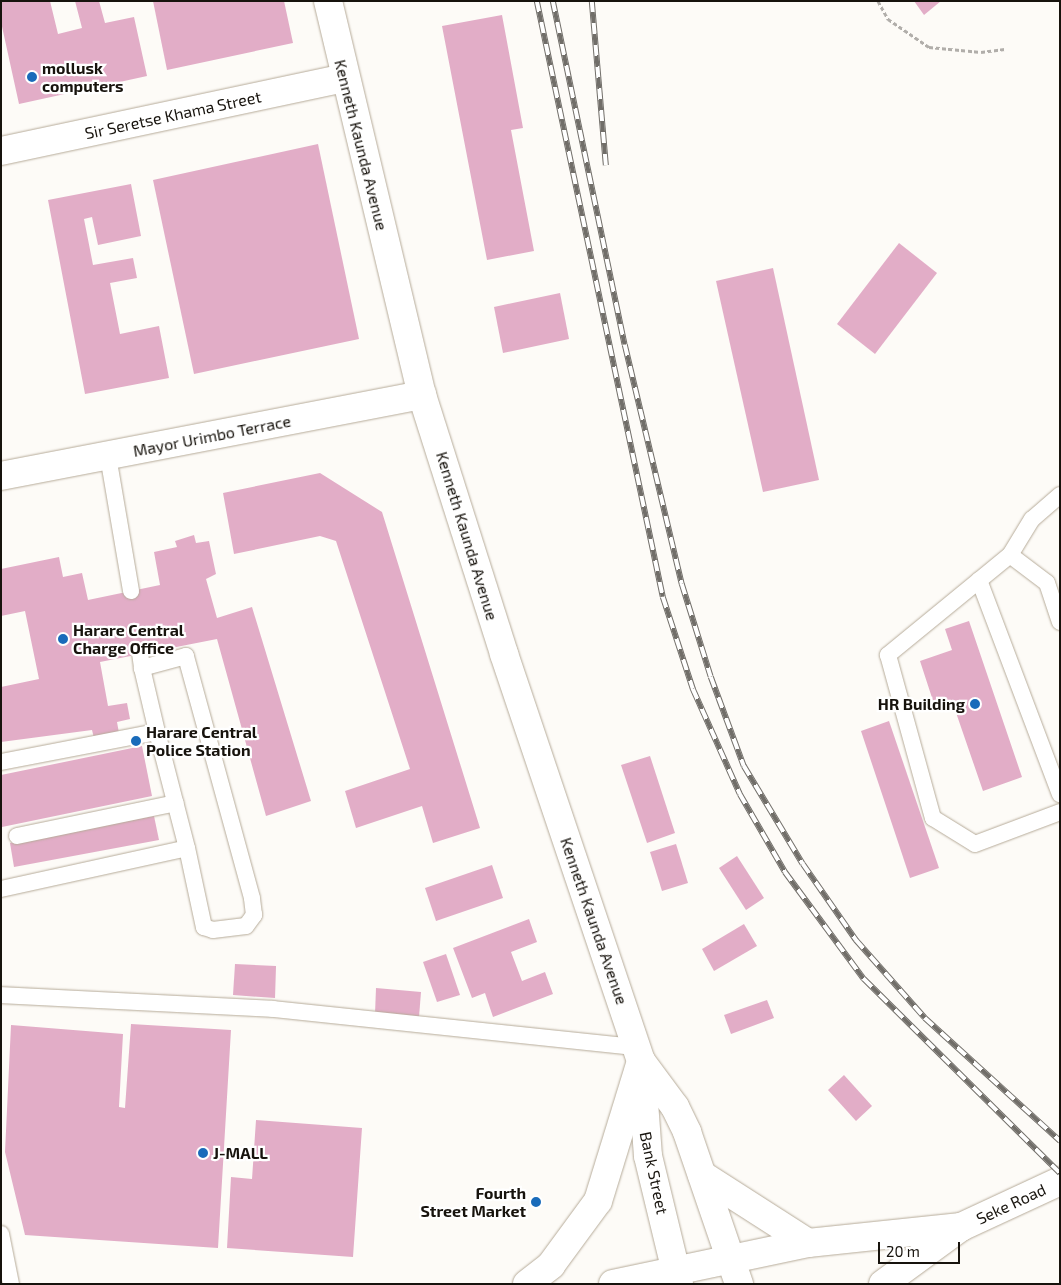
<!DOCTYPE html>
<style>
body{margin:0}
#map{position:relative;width:1061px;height:1285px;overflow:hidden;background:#fdfbf7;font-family:"Exo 2",sans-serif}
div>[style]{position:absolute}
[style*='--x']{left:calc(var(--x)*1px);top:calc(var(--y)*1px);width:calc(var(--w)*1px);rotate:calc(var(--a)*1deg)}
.building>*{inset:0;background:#e2adc7}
.path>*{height:3px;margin-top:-1.5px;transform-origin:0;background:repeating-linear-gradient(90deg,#b1aeaa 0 4px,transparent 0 6.5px)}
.roads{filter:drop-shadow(0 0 1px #b6ab99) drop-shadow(0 0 1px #b6ab99)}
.lane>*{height:16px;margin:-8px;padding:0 8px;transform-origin:8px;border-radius:8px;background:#fff}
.street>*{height:28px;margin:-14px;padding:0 14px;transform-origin:14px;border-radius:14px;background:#fff}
.secondary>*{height:28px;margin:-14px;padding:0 14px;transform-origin:14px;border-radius:14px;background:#fff}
.primary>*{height:28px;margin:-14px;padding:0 14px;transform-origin:14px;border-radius:14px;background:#fff}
.rail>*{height:5.5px;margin-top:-2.75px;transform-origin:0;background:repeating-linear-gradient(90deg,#fff 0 11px,#716e69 0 22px);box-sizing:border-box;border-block:1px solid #716e69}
.dots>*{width:14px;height:14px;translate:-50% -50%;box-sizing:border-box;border:2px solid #fff;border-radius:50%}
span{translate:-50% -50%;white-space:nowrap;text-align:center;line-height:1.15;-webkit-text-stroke:4.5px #fff;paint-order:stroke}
.poi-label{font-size:16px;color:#17130d;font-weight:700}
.left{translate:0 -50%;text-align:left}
.right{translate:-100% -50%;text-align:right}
.street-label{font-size:16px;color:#17130d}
.frame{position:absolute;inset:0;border:2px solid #17130d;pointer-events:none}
.scale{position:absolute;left:878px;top:1242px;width:82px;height:22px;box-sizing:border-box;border:2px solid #17130d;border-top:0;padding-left:6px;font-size:15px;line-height:18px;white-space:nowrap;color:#17130d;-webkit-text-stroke:4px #fff;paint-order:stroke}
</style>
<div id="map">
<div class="building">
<div style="clip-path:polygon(1px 1px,50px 1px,58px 34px,82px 28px,75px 1px,99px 1px,105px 23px,134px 17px,147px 76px,19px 104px,1px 22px)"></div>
<div style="clip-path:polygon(153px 1px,284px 1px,293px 43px,167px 70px)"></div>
<div style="clip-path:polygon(914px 1px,941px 1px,924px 15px)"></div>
<div style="clip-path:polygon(502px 15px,523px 128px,511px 130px,534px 251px,487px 260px,442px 26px)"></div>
<div style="clip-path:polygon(318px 144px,359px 339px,194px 374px,153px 180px)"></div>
<div style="clip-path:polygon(131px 184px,141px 236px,98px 245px,92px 217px,84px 219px,93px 265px,133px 258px,137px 278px,110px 283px,120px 334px,159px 326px,169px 378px,85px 394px,48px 200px)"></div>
<div style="clip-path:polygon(899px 243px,937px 273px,875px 354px,837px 324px)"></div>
<div style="clip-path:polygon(773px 268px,819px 480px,763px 492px,716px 281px)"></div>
<div style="clip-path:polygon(560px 293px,569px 339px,503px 353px,494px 307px)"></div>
<div style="clip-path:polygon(320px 473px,382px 512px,480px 828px,433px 843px,422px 806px,356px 828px,345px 791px,410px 769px,336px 541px,320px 536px,234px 554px,223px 493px)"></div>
<div style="clip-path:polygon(194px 535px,196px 543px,209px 541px,216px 574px,206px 579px,217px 618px,252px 607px,311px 801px,266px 816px,217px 639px,100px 662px,108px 706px,127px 703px,130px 719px,117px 722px,119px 733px,94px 738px,92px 730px,1px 742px,1px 687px,39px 679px,25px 611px,1px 616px,1px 569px,59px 557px,63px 577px,82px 573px,88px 600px,160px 585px,154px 552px,177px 547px,175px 541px)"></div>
<div style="clip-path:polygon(969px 621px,1022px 777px,983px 791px,952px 701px,935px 707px,920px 661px,952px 650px,945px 629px)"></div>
<div style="clip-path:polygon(889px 721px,939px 868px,910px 878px,861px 731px)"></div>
<div style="clip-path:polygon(142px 746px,152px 796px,2px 827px,1px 775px)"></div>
<div style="clip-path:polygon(650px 756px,675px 833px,647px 843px,621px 765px)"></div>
<div style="clip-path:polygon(154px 816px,159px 840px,14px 867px,10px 843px)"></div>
<div style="clip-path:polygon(676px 844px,688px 883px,662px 891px,650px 852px)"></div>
<div style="clip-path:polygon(737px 856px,764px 898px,746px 910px,719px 868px)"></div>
<div style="clip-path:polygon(492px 865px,503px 898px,436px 921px,425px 888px)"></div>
<div style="clip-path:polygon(529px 919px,537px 942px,511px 952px,522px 981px,545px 972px,553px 994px,493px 1017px,485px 993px,472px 998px,453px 948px)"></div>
<div style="clip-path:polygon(744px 924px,757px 946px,714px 971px,702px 949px)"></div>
<div style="clip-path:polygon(446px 954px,460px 995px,437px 1002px,423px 962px)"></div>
<div style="clip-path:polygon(235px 964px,276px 966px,275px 998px,233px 995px)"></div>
<div style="clip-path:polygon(376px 988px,421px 992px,419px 1017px,375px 1014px)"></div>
<div style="clip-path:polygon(767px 1000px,774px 1018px,731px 1034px,724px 1015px)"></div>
<div style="clip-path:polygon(131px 1024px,231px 1030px,218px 1248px,25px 1235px,5px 1152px,11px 1025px,123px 1034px,119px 1107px,125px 1108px)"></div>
<div style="clip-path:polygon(844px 1075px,872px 1106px,856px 1121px,828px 1090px)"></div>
<div style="clip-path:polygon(256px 1120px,362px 1128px,353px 1257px,227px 1248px,231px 1177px,252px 1179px)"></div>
</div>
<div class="path">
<div style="--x:878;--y:1;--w:21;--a:61"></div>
<div style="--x:888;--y:19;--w:50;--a:34.3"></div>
<div style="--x:929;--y:47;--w:52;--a:5.5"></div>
<div style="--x:981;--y:52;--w:26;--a:-7"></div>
</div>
<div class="roads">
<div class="lane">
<div style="--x:108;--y:456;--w:137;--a:80.3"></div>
<div style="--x:1060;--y:495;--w:37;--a:139"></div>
<div style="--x:1032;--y:519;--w:42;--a:121.4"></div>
<div style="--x:1010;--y:555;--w:158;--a:140.7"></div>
<div style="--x:888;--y:655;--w:169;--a:74.6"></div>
<div style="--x:933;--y:818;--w:49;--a:31.8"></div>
<div style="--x:975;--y:844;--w:91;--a:-20.6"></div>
<div style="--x:1010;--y:555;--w:46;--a:37.1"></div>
<div style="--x:1047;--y:583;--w:41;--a:71.6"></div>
<div style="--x:979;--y:580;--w:229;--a:69.3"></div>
<div style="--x:140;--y:653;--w:15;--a:82"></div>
<div style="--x:142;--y:668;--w:66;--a:76.8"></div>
<div style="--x:157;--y:732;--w:120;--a:75.5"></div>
<div style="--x:187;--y:848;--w:81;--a:77.9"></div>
<div style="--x:204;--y:927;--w:9;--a:18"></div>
<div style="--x:213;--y:930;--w:33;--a:-7"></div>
<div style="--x:246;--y:926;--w:14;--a:-54"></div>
<div style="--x:254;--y:915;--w:17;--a:-97"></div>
<div style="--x:252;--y:898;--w:251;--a:-105.3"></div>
<div style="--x:186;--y:656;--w:46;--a:164.7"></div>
<div style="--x:1;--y:762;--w:159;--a:-10.9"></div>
<div style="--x:17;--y:836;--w:162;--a:-11.7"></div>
<div style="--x:1;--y:889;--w:190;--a:-12.4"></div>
<div style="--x:1;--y:995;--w:272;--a:2.9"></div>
<div style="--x:273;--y:1009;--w:365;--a:6"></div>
<div style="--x:1;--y:1234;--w:51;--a:78.7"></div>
</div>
<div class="street">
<div style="--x:1;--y:151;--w:351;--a:-12"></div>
<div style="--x:1;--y:476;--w:429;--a:-10.9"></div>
</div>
<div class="secondary">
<div style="--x:328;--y:1;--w:405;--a:76.6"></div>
<div style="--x:422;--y:395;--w:272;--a:72.4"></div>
<div style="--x:504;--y:654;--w:429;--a:71.4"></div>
<div style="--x:641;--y:1061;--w:95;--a:85.8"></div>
<div style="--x:648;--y:1156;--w:132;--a:76.4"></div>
<div style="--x:641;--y:1061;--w:57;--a:53.5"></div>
<div style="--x:675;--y:1107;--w:28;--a:64"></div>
<div style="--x:687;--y:1132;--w:161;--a:71.1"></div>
</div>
<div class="primary">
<div style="--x:702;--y:1175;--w:126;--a:32.7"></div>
<div style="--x:527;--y:1284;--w:31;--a:-38"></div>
<div style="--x:551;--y:1265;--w:79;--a:-53.7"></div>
<div style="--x:598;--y:1201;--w:146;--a:-72.9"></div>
<div style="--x:613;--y:1284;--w:199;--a:-11.9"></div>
<div style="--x:808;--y:1243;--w:154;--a:-6"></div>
<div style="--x:883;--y:1284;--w:97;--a:-36.2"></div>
<div style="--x:961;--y:1227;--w:109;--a:-24.9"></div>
</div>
</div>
<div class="rail">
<div style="--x:537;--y:1;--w:609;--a:78.06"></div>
<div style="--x:663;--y:597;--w:97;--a:71.9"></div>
<div style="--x:693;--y:689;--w:115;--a:65.9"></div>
<div style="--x:740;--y:794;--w:90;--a:60"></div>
<div style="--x:785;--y:872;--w:133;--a:53.6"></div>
<div style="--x:864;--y:979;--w:276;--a:44.7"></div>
<div style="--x:553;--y:1;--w:351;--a:78.2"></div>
<div style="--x:625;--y:345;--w:246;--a:76.6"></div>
<div style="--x:682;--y:584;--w:97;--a:72.7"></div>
<div style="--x:711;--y:677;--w:95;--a:69.7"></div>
<div style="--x:744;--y:766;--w:114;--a:59"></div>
<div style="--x:803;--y:864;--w:93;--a:55.1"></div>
<div style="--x:856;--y:940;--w:104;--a:48.5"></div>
<div style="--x:925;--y:1018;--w:183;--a:42.3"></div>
<div style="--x:592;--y:1;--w:165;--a:85.1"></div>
</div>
<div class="dots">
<div style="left:32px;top:77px;background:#196bba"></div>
<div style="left:63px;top:639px;background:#196bba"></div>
<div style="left:975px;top:704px;background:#196bba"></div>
<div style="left:136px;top:741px;background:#196bba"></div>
<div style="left:203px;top:1153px;background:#196bba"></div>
<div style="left:536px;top:1202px;background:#196bba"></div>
</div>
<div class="poi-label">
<span class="left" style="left:42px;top:77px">mollusk<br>computers</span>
<span class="left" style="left:73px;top:639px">Harare Central<br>Charge Office</span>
<span class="right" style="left:965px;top:704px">HR Building</span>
<span class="left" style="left:146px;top:741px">Harare Central<br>Police Station</span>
<span class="left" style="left:213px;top:1153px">J-MALL</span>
<span class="right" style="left:526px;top:1202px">Fourth<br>Street Market</span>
</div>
<div class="street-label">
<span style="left:173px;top:115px;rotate:-12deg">Sir Seretse Khama Street</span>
<span style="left:361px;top:145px;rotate:76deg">Kenneth Kaunda Avenue</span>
<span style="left:212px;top:436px;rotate:-11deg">Mayor Urimbo Terrace</span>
<span style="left:467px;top:536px;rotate:73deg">Kenneth Kaunda Avenue</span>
<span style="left:594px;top:921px;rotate:71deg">Kenneth Kaunda Avenue</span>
<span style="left:654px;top:1173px;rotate:78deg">Bank Street</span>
<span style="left:1011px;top:1204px;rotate:-25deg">Seke Road</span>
</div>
<div class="frame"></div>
<div class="scale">20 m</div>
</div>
